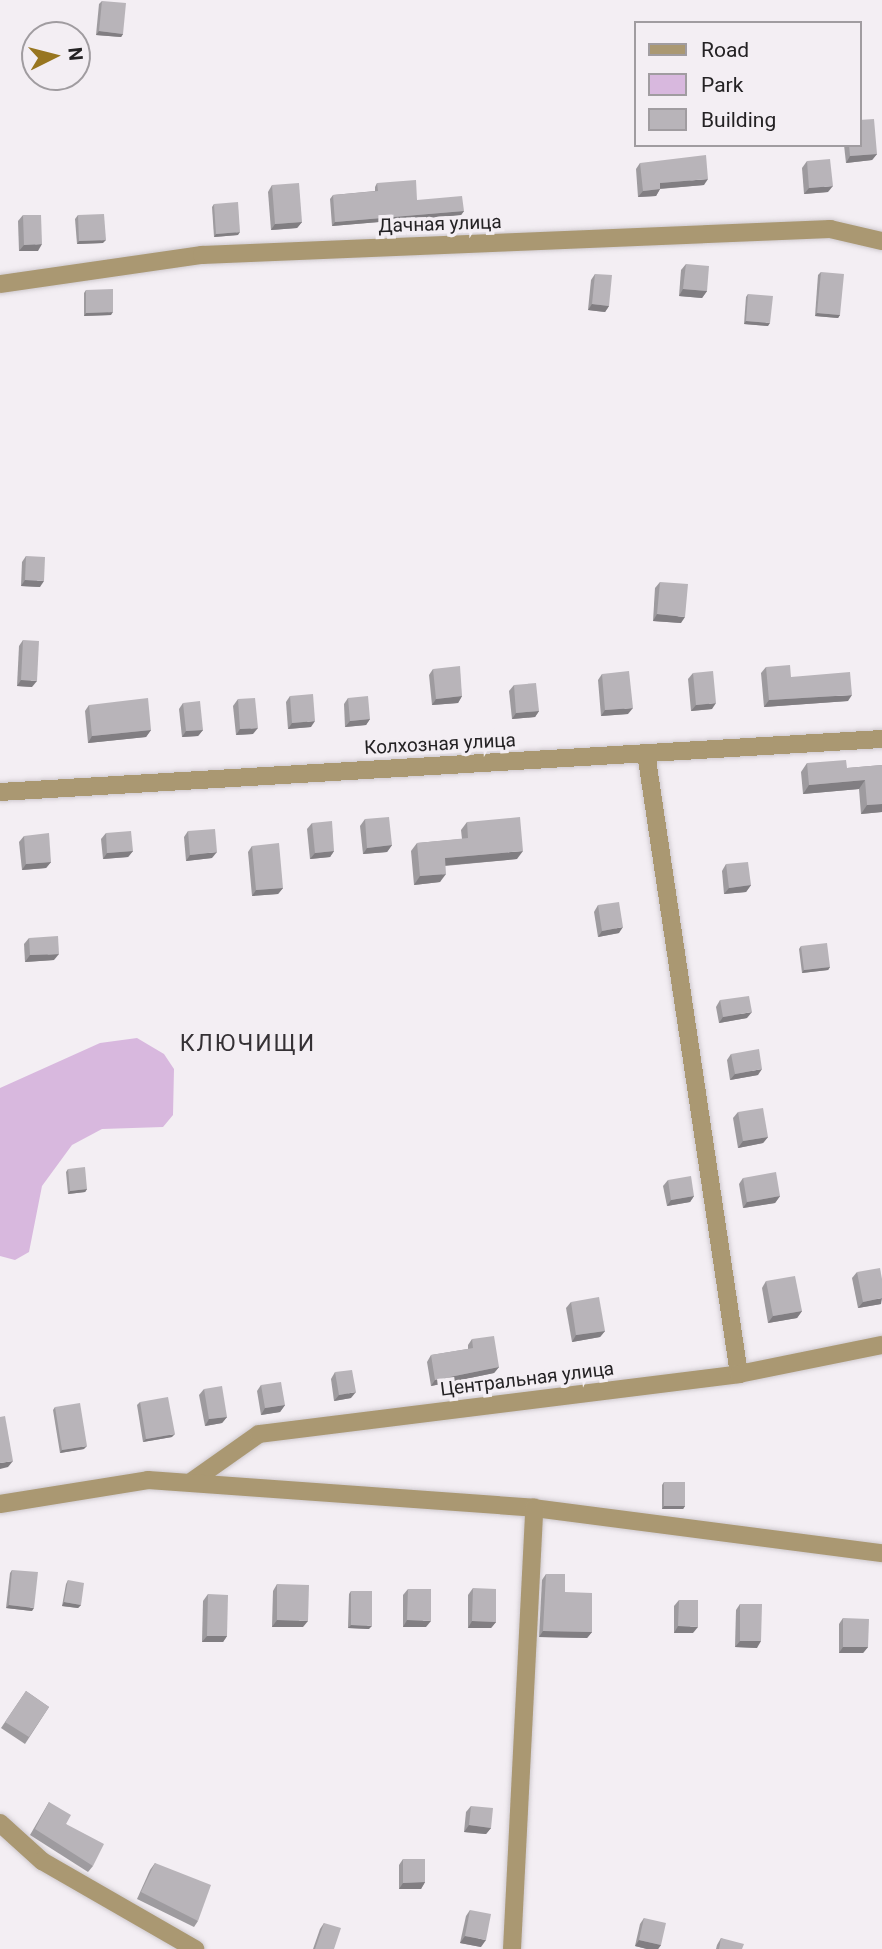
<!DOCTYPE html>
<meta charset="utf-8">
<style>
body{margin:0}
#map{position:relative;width:882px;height:1949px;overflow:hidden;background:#f3eef3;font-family:Roboto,sans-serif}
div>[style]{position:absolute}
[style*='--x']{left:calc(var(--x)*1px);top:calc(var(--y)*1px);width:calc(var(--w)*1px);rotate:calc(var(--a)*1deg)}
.green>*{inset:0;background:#d8b8de}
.roads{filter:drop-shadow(0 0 2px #cec9ce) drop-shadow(0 0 2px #cec9ce)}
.street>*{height:18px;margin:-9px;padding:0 9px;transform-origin:9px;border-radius:9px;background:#aa9872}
.wall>*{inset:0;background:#9e9b9f}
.shaded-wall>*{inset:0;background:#817e82}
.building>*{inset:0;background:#b8b4b9}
span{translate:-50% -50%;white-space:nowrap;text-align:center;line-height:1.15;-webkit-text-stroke:7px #f3eef3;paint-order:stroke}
.street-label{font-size:19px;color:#242224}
.quarter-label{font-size:23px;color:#353135;letter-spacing:2px}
.legend{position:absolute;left:634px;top:21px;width:228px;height:126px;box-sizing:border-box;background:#f3eef3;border:2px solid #a09ca0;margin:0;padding:9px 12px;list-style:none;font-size:21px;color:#242224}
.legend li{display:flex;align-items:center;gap:14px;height:35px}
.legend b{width:35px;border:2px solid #a09ca0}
.north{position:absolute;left:21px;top:21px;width:70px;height:70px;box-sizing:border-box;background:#f3eef3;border:2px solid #a09ca0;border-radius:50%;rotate:84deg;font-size:19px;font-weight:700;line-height:28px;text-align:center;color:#242224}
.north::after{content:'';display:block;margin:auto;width:24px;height:32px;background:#987620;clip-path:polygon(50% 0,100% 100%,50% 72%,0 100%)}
</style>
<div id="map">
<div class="green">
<div style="clip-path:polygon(137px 1038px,164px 1054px,174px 1069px,173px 1115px,163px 1127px,102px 1129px,72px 1145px,42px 1186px,29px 1252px,15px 1260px,0 1256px,0 1088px,100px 1043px)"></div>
</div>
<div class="roads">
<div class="street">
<div style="--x:0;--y:284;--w:204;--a:-8.2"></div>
<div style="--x:202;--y:255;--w:629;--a:-2.37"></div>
<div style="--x:830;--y:229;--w:53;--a:13"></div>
<div style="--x:646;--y:753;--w:628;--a:81.48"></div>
<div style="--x:0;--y:792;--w:884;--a:-3.44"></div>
<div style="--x:191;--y:1482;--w:83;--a:-35.2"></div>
<div style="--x:259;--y:1434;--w:484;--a:-7.1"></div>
<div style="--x:739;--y:1374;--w:146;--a:-11.5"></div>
<div style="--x:0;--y:1504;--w:150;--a:-9.2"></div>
<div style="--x:148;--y:1480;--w:387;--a:4.1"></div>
<div style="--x:534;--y:1508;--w:351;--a:7.4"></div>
<div style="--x:0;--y:1823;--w:57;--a:42.1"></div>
<div style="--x:42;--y:1861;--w:177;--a:29.9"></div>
<div style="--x:512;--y:1949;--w:442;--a:-87.1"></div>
</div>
</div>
<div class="wall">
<div style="clip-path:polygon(102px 1px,123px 34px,121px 37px,96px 35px,99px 4px)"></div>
<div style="clip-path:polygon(844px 145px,859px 145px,877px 154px,872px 160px,846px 163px)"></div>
<div style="clip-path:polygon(807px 161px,828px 192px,804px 194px,802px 168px)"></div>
<div style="clip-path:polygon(640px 163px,704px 185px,660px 189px,656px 196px,638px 197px,636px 169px)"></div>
<div style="clip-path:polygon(377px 183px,417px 200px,464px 211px,461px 215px,332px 226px,330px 199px,333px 195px,375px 191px,375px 187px)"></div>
<div style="clip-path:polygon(272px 185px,302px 222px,297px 228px,271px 230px,268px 192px)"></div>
<div style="clip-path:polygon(214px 204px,238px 235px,214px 237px,212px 207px)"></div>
<div style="clip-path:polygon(23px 215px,38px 251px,19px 251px,18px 221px)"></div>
<div style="clip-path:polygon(78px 215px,103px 243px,77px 244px,75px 219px)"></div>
<div style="clip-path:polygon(686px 264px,707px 291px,702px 298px,679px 296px,681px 270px)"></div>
<div style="clip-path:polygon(821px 272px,840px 315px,838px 318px,815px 316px,818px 275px)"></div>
<div style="clip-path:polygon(595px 274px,609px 306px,605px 312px,588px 310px,591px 280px)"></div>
<div style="clip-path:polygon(86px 290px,111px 315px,84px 316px,84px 293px)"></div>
<div style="clip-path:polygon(748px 294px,768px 326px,744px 324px,746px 297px)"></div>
<div style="clip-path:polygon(26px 556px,40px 587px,21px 586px,22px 562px)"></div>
<div style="clip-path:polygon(660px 582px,681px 623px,653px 621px,655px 588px)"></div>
<div style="clip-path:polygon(23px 640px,32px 687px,17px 686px,19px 646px)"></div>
<div style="clip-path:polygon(766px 667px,791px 677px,848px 701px,764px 707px,761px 673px)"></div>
<div style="clip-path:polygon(433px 669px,462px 696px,458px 703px,432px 705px,429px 675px)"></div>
<div style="clip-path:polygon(693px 673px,712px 709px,691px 711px,688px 679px)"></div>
<div style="clip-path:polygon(602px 674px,628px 714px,601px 716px,598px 680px)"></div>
<div style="clip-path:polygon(514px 685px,539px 711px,535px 717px,512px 719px,509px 691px)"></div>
<div style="clip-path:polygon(290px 696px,311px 727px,288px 729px,286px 702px)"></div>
<div style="clip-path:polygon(348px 698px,370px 719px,366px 725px,345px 727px,344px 704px)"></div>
<div style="clip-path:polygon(238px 699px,253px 734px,236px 735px,233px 706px)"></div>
<div style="clip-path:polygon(183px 703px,203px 730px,198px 736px,182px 737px,179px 709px)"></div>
<div style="clip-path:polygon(89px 705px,151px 730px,146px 737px,88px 743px,85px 711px)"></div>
<div style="clip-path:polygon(807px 763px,847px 768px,882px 765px,882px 812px,861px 814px,859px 789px,803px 794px,801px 772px)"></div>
<div style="clip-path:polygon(365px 819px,392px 845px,387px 852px,363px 854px,360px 826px)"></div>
<div style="clip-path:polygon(467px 822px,517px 859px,445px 866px,440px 882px,414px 885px,411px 851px,417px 843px,462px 839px,461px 830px)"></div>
<div style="clip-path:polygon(312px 823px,334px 851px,330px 857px,310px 859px,307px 829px)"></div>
<div style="clip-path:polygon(188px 831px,212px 858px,186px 861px,184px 837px)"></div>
<div style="clip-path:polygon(106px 833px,133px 851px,128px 857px,103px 859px,101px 839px)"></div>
<div style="clip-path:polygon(24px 836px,51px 862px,46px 868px,22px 870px,19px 842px)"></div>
<div style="clip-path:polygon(252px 846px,283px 888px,278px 894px,252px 896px,248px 852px)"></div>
<div style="clip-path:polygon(726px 864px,751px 885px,746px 892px,724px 894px,722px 871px)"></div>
<div style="clip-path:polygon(598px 905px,619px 933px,598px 937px,594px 912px)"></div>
<div style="clip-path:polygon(29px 938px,54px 960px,25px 962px,24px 944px)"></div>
<div style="clip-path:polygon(801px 946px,830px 967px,828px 970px,802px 973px,799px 949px)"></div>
<div style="clip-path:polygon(720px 1000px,747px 1018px,719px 1023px,716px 1007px)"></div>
<div style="clip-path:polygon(731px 1054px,758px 1075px,730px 1080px,727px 1060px)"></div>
<div style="clip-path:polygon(738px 1112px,768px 1137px,763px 1143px,738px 1148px,733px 1118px)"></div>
<div style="clip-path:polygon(68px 1169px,87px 1189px,85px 1192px,68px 1194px,66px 1172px)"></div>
<div style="clip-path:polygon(743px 1178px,780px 1196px,775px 1203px,743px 1208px,739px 1184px)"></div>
<div style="clip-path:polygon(668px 1180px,694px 1196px,690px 1202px,667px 1206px,663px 1186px)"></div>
<div style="clip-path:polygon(857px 1272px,881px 1304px,858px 1308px,852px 1278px)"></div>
<div style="clip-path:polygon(766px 1281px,802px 1311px,797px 1318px,768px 1323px,762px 1288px)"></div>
<div style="clip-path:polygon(571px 1302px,605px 1331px,600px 1337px,572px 1342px,566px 1308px)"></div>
<div style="clip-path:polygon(472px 1339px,499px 1367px,494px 1373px,431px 1386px,427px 1362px,431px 1355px,468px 1349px,468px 1345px)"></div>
<div style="clip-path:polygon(335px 1372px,351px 1398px,334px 1401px,331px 1379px)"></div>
<div style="clip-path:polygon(261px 1385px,285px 1405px,280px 1412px,261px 1415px,257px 1391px)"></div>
<div style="clip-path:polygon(204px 1389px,227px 1417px,222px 1423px,205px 1426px,199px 1395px)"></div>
<div style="clip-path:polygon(140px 1402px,172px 1437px,143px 1442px,137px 1405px)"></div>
<div style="clip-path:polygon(55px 1407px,84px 1449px,60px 1453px,53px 1410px)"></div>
<div style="clip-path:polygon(664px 1482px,685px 1506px,683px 1509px,662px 1509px,662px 1485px)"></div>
<div style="clip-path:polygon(12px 1570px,32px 1611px,6px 1608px,10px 1573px)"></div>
<div style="clip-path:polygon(546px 1574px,565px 1592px,592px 1632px,587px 1638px,539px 1637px,542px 1580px)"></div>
<div style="clip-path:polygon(68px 1580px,81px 1605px,78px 1608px,62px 1606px,66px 1584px)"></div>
<div style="clip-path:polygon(277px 1584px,303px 1627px,272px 1627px,273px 1591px)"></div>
<div style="clip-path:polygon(473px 1588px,496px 1622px,491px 1628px,468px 1628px,468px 1595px)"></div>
<div style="clip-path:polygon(408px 1589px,426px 1627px,403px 1627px,403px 1595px)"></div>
<div style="clip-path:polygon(351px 1591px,369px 1629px,348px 1628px,349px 1594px)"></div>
<div style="clip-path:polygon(208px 1594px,227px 1636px,223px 1642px,202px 1642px,203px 1601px)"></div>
<div style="clip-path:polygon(679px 1600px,693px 1633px,674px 1633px,674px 1606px)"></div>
<div style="clip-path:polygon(740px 1604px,757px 1648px,735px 1647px,736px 1610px)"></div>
<div style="clip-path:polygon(843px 1618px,868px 1647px,863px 1653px,839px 1653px,839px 1624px)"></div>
<div style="clip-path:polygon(26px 1691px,49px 1707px,25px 1744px,1px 1728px)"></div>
<div style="clip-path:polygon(49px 1802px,66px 1824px,93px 1866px,88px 1872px,30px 1835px)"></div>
<div style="clip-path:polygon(471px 1806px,491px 1828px,486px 1834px,464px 1832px,466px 1812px)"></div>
<div style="clip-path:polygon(403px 1859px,425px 1882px,421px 1889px,399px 1889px,399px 1865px)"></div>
<div style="clip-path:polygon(155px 1863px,198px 1921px,194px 1927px,137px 1899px,150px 1870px)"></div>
<div style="clip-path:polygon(470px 1910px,481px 1947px,460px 1943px,466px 1916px)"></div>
<div style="clip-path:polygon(644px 1918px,661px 1945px,658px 1949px,647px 1949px,635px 1946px,640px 1924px)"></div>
<div style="clip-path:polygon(324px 1923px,334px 1949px,313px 1949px,320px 1929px)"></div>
<div style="clip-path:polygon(721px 1938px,742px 1949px,716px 1949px,717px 1945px)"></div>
</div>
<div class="shaded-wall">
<div style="clip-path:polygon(99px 31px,123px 34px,121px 37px,96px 35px)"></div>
<div style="clip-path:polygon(877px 154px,872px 160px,846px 163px,850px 156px)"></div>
<div style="clip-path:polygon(708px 179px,704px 185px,656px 189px,660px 183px)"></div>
<div style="clip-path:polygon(833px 186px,828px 192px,804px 194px,809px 188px)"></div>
<div style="clip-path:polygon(660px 189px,656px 196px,638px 197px,643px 191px)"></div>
<div style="clip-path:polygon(464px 211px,461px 215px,332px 226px,335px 222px)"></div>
<div style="clip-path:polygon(302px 222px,297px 228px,271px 230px,275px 224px)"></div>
<div style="clip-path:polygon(240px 232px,238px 235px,214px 237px,216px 234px)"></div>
<div style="clip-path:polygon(106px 240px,103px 243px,77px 244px,79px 241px)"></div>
<div style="clip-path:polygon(42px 244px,38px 251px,19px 251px,24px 245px)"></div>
<div style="clip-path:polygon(683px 289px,707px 291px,702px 298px,679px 296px)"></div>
<div style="clip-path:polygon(592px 304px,609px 306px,605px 312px,588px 310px)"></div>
<div style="clip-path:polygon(113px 312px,111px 315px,84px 316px,86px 313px)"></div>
<div style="clip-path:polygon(817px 313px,840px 315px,838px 318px,815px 316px)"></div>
<div style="clip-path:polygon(746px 321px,770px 323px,768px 326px,744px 324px)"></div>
<div style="clip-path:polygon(25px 580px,44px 581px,40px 587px,21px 586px)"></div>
<div style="clip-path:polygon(657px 614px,685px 617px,681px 623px,653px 621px)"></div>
<div style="clip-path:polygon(21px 680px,37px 681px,32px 687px,17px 686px)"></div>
<div style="clip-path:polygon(852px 695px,848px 701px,764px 707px,769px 700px)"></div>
<div style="clip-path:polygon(462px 696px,458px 703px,432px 705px,436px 699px)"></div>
<div style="clip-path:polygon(716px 703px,712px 709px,691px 711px,696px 705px)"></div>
<div style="clip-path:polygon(633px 708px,628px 714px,601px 716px,605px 710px)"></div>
<div style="clip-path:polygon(539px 711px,535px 717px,512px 719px,516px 713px)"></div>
<div style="clip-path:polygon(370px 719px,366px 725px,345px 727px,350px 721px)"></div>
<div style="clip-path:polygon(315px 721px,311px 727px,288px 729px,292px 723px)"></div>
<div style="clip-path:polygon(258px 728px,253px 734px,236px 735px,240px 729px)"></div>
<div style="clip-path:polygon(151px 730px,146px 737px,88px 743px,92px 736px)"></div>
<div style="clip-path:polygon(203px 730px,198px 736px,182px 737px,186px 731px)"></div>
<div style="clip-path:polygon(865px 780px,859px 789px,803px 794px,809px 785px)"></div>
<div style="clip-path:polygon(882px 804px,882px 812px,861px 814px,867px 805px)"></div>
<div style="clip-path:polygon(392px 845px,387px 852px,363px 854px,367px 848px)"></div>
<div style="clip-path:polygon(133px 851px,128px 857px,103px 859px,107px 853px)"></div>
<div style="clip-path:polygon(334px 851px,330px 857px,310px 859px,315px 853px)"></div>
<div style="clip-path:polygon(523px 851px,517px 859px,439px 866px,445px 858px)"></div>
<div style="clip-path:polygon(217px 852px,212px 858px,186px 861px,190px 855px)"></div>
<div style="clip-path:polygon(51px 862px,46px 868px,22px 870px,26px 864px)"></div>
<div style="clip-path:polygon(446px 874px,440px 882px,414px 885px,420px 876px)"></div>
<div style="clip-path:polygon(751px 885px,746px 892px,724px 894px,729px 888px)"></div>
<div style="clip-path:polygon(283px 888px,278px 894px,252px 896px,256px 890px)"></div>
<div style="clip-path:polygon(623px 927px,619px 933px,598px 937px,602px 931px)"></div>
<div style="clip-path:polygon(59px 954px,54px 960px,25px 962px,30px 955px)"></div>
<div style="clip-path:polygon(830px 967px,828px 970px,802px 973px,804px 970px)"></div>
<div style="clip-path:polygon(752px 1012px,747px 1018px,719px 1023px,723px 1017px)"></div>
<div style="clip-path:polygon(762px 1069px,758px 1075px,730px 1080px,735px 1074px)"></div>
<div style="clip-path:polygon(768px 1137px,763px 1143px,738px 1148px,743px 1141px)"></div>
<div style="clip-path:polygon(87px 1189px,85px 1192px,68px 1194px,70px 1191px)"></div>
<div style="clip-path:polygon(694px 1196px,690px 1202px,667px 1206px,671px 1200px)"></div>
<div style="clip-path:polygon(780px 1196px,775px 1203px,743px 1208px,747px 1202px)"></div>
<div style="clip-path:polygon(882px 1298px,881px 1304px,858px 1308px,863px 1302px)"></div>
<div style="clip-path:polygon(802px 1311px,797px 1318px,768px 1323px,773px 1316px)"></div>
<div style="clip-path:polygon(605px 1331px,600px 1337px,572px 1342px,576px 1335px)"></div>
<div style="clip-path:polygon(499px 1367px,494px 1373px,431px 1386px,435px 1380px)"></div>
<div style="clip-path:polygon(356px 1392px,351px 1398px,334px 1401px,339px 1395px)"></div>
<div style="clip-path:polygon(285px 1405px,280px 1412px,261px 1415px,265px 1408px)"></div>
<div style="clip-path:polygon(227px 1417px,222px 1423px,205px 1426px,209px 1419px)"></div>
<div style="clip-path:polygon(175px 1434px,172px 1437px,143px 1442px,146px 1439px)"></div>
<div style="clip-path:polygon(87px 1446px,84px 1449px,60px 1453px,62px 1450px)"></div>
<div style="clip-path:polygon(13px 1461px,8px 1467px,0 1469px,0 1463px)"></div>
<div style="clip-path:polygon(664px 1506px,685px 1506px,683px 1509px,662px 1509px)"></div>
<div style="clip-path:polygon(64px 1602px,81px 1605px,78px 1608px,62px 1606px)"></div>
<div style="clip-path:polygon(9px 1605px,34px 1608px,32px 1611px,6px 1608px)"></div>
<div style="clip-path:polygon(277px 1620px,308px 1621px,303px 1627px,272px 1627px)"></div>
<div style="clip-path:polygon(407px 1620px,431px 1621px,426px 1627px,403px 1627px)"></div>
<div style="clip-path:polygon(472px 1621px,496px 1622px,491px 1628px,468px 1628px)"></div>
<div style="clip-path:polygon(351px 1625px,372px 1626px,369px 1629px,348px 1628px)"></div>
<div style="clip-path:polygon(678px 1626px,698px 1627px,693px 1633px,674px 1633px)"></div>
<div style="clip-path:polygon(543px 1631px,592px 1632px,587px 1638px,539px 1637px)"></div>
<div style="clip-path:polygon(207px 1636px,227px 1636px,223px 1642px,202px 1642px)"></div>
<div style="clip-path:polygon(740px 1641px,761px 1641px,757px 1648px,735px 1647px)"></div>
<div style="clip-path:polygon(843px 1647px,868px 1647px,863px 1653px,839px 1653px)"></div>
<div style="clip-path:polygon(469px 1825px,491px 1828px,486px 1834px,464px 1832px)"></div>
<div style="clip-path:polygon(425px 1882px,421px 1889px,399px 1889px,403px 1883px)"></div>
<div style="clip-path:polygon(465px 1936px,486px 1940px,481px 1947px,460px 1943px)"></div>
<div style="clip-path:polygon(639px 1940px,661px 1945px,658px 1949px,647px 1949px,635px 1946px)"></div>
</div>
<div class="building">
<div style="clip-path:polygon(102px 1px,126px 3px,123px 34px,99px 31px)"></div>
<div style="clip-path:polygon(874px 119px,877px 154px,850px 156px,849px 145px,859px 145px,859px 120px)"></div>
<div style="clip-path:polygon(706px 155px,708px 179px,660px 183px,660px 189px,643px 191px,640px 163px)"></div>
<div style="clip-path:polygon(830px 159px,833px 186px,809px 188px,807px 161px)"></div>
<div style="clip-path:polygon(416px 180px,417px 200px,462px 196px,464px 211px,335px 222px,333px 195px,378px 191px,377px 183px)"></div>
<div style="clip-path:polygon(299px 183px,302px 222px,275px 224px,272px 185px)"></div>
<div style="clip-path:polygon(238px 202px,240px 232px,216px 234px,214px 204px)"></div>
<div style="clip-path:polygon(104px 214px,106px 240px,79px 241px,78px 215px)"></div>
<div style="clip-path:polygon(23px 215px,41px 215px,42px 244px,24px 245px)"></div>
<div style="clip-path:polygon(686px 264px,709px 266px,707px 291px,683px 289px)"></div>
<div style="clip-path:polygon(821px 272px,844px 274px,840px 315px,817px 313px)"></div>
<div style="clip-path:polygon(595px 274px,612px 275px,609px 306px,592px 304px)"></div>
<div style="clip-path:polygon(113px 289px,113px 312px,86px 313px,86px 290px)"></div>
<div style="clip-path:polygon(748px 294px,773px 296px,770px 323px,746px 321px)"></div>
<div style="clip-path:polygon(26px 556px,45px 557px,44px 581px,25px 580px)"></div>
<div style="clip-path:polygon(660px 582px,688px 584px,685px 617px,657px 614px)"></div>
<div style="clip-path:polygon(23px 640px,39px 641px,37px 681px,21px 680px)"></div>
<div style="clip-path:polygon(790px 665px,791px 677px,850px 672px,852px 695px,769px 700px,766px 667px)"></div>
<div style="clip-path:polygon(460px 666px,462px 696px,436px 699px,433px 669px)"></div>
<div style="clip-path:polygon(629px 671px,633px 708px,605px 710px,602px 674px)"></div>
<div style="clip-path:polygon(713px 671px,716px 703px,696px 705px,693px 673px)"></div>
<div style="clip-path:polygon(536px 683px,539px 711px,516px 713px,514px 685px)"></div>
<div style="clip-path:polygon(313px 694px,315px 721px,292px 723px,290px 696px)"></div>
<div style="clip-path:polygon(368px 696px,370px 719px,350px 721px,348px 698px)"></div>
<div style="clip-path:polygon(148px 698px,151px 730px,92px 736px,89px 705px)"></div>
<div style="clip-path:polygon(255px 698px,258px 728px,240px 729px,238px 699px)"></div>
<div style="clip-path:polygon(200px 701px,203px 730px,186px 731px,183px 703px)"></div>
<div style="clip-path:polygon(846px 760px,847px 768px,882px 765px,882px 804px,867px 805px,865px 780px,809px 785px,807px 763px)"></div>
<div style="clip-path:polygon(389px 817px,392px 845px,367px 848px,365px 819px)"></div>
<div style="clip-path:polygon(520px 817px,523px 851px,445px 858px,446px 874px,420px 876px,417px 843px,468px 838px,467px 822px)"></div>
<div style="clip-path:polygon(332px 821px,334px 851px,315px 853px,312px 823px)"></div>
<div style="clip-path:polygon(215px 829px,217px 852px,190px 855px,188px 831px)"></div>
<div style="clip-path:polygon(131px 831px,133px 851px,107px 853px,106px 833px)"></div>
<div style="clip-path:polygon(49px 833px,51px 862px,26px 864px,24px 836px)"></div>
<div style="clip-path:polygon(279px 843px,283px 888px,256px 890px,252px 846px)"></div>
<div style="clip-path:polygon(748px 862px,751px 885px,729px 888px,726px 864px)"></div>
<div style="clip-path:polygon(619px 902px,623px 927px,602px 931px,598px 905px)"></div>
<div style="clip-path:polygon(58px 936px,59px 954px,30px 955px,29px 938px)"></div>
<div style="clip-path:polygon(827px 943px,830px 967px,804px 970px,801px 946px)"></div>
<div style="clip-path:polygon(749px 996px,752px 1012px,723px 1017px,720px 1000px)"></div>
<div style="clip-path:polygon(759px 1049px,762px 1069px,735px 1074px,731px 1054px)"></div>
<div style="clip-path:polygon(763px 1108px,768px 1137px,743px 1141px,738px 1112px)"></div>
<div style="clip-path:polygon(85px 1167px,87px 1189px,70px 1191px,68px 1169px)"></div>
<div style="clip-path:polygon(776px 1172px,780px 1196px,747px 1202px,743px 1178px)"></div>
<div style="clip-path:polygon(691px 1176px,694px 1196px,671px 1200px,668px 1180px)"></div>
<div style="clip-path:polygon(880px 1268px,882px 1279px,882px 1298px,863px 1302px,857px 1272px)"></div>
<div style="clip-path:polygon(795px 1276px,802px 1311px,773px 1316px,766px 1281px)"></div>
<div style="clip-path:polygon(599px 1297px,605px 1331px,576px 1335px,571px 1302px)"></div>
<div style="clip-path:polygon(494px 1336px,499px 1367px,435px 1380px,431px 1355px,473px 1348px,472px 1339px)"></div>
<div style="clip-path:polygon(352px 1370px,356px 1392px,339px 1395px,335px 1372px)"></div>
<div style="clip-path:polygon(281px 1382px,285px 1405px,265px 1408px,261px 1385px)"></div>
<div style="clip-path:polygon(222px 1386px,227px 1417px,209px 1419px,204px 1389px)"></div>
<div style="clip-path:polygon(168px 1397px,175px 1434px,146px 1439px,140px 1402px)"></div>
<div style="clip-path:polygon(80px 1403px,87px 1446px,62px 1450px,55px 1407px)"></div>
<div style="clip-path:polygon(5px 1416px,13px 1461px,0 1463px,0 1417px)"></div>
<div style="clip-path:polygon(664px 1482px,685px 1482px,685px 1506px,664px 1506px)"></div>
<div style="clip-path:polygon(12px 1570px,38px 1572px,34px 1608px,9px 1605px)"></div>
<div style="clip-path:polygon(546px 1574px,565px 1574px,565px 1592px,592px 1593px,592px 1632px,543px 1631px)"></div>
<div style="clip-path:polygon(68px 1580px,84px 1583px,81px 1605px,64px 1602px)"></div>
<div style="clip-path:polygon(277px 1584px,309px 1585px,308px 1621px,277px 1620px)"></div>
<div style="clip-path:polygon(473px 1588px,496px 1589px,496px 1622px,472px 1621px)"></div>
<div style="clip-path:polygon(408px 1589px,431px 1589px,431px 1621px,407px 1620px)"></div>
<div style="clip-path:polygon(351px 1591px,372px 1591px,372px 1626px,351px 1625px)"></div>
<div style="clip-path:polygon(208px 1594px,228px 1595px,227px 1636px,207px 1636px)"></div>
<div style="clip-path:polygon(679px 1600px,698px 1600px,698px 1627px,678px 1626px)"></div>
<div style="clip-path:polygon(740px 1604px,762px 1604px,761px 1641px,740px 1641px)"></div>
<div style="clip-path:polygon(843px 1618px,869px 1619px,868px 1647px,843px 1647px)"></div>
<div style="clip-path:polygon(26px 1691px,49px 1707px,29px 1737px,5px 1722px)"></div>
<div style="clip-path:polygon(49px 1802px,71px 1815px,66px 1824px,104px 1844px,93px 1866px,35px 1829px)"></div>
<div style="clip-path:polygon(471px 1806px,493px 1808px,491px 1828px,469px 1825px)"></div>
<div style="clip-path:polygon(403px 1859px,425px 1859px,425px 1882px,403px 1883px)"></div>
<div style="clip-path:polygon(155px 1863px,211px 1885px,198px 1921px,141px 1892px)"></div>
<div style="clip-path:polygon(470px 1910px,491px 1914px,486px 1940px,465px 1936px)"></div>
<div style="clip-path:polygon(644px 1918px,666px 1923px,661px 1945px,639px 1940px)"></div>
<div style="clip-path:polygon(324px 1923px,341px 1928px,334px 1949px,315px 1949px)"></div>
<div style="clip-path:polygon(721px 1938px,744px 1944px,742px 1949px,719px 1949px)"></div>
</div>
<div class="street-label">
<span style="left:440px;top:224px;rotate:-2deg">Дачная улица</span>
<span style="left:440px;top:744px;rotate:-3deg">Колхозная улица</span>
<span style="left:527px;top:1379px;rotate:-7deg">Центральная улица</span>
</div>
<div class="quarter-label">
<span style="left:248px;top:1044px">КЛЮЧИЩИ</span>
</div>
<ul class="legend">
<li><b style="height:9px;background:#aa9872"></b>Road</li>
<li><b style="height:19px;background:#d8b8de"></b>Park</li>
<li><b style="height:19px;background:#b8b4b9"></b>Building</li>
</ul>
<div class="north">N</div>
</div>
